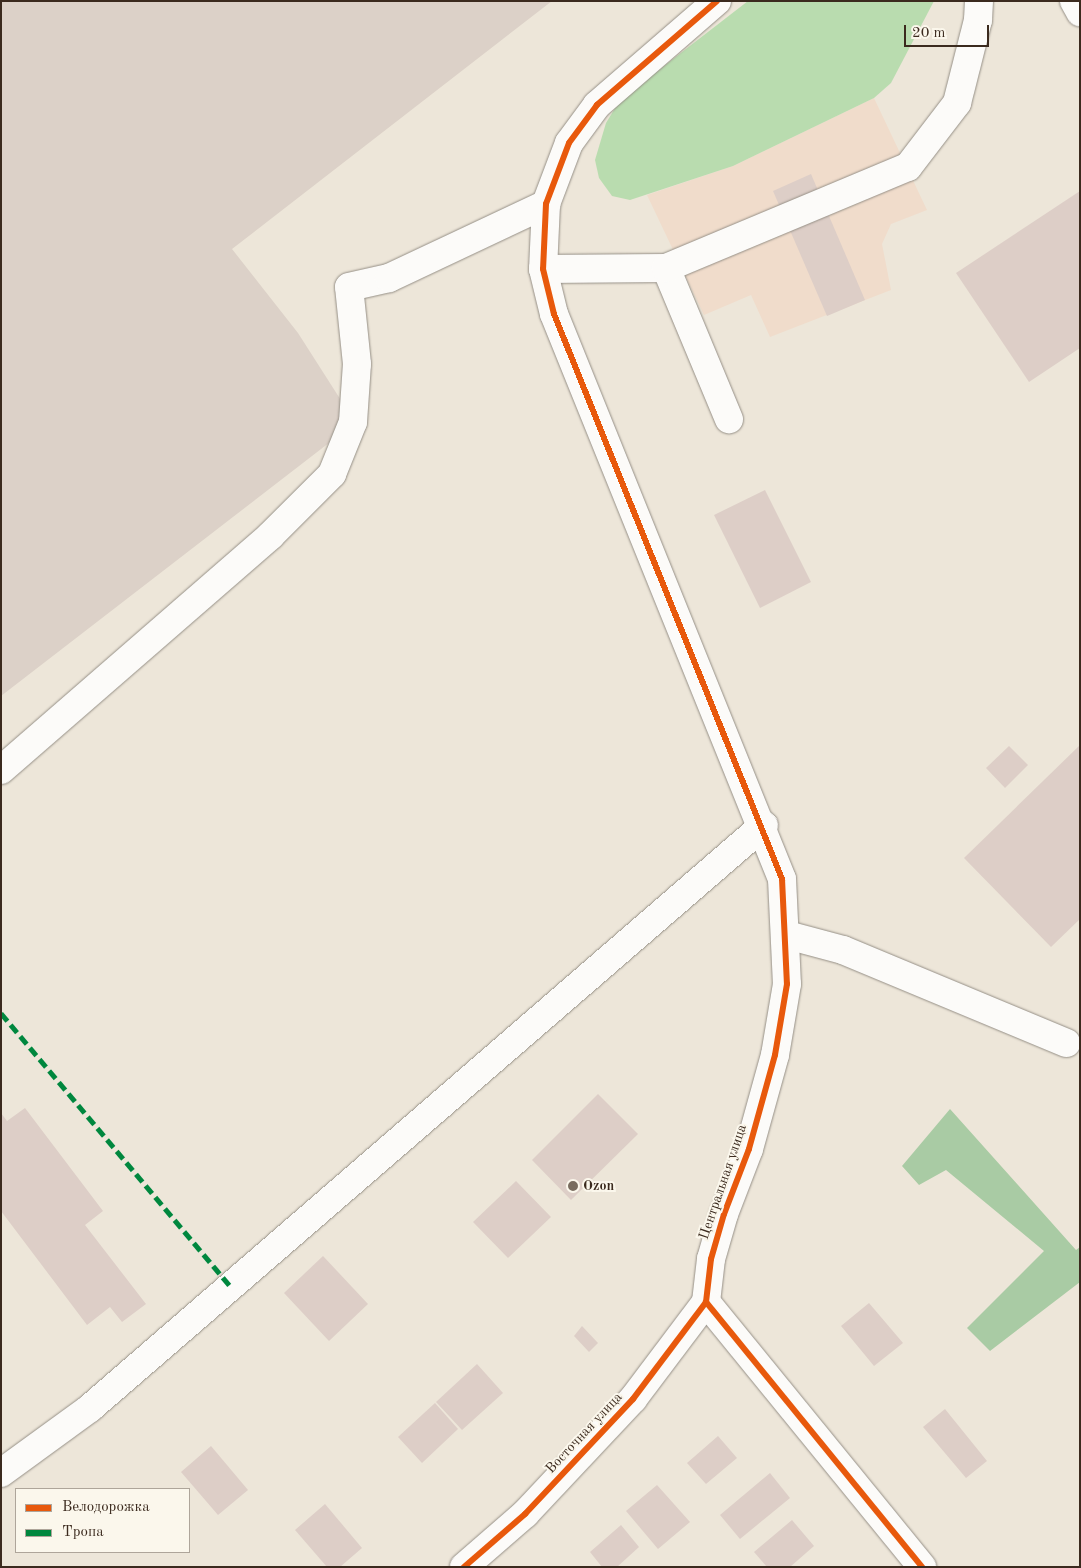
<!DOCTYPE html>
<meta charset="utf-8">
<style>
body{margin:0}
#map{position:relative;width:1081px;height:1568px;overflow:hidden;background:#ede6d9;font-family:"Old Standard TT",serif}
div>[style]{position:absolute}
[style*='--x']{left:calc(var(--x)*1px);top:calc(var(--y)*1px);width:calc(var(--w)*1px);rotate:calc(var(--a)*1deg)}
.built>*{inset:0;background:#f0dccb}
.industrial>*{inset:0;background:#dcd1c8}
.green>*{inset:0;background:#b9dcaf}
.forest>*{inset:0;background:#a9cba4}
.building>*{inset:0;background:#ddcec7}
.roads{filter:drop-shadow(0 0 1px #958f86) drop-shadow(0 0 1px #958f86)}
.minor>*{height:28px;margin:-14px;padding:0 14px;transform-origin:14px;border-radius:14px;background:#fcfbf9}
.quiet>*{height:5px;margin-top:-2.5px;transform-origin:0;background:repeating-linear-gradient(90deg,#00873e 0 10px,transparent 0 15px)}
.cycleway>*{height:6px;margin:-3px;padding:0 3px;transform-origin:3px;border-radius:3px;background:#e8590c}
.dots>*{width:14px;height:14px;translate:-50% -50%;box-sizing:border-box;border:2px solid #fbf7ec;border-radius:50%}
span{translate:-50% -50%;white-space:nowrap;text-align:center;line-height:1.15;-webkit-text-stroke:4px #fbf7ec;paint-order:stroke}
.street-label{font-size:14px;color:#3b2a1e}
.poi-label{font-size:14px;color:#3b2a1e;font-weight:700}
.left{translate:0 -50%;text-align:left}
.frame{position:absolute;inset:0;border:2px solid #3b2a1e;pointer-events:none}
.legend{position:absolute;left:15px;top:1488px;width:175px;height:65px;box-sizing:border-box;background:#fbf7ec;border:1px solid #aea59a;margin:0;padding:6px 9px;list-style:none;font-size:15px;color:#3b2a1e}
.legend li{display:flex;align-items:center;gap:10px;height:25px}
.legend b{width:25px;border:1px solid #aea59a}
.scale{position:absolute;left:904px;top:25px;width:85px;height:22px;box-sizing:border-box;border:2px solid #3b2a1e;border-top:0;padding-left:6px;font-size:15px;line-height:18px;white-space:nowrap;color:#3b2a1e;-webkit-text-stroke:4px #fbf7ec;paint-order:stroke}
</style>
<div id="map">
<div class="built">
<div style="clip-path:polygon(874px 98px,927px 210px,891px 224px,882px 244px,891px 290px,770px 337px,751px 295px,704px 315px,647px 195px,733px 166px)"></div>
</div>
<div class="industrial">
<div style="clip-path:polygon(1px 1px,552px 1px,232px 249px,298px 333px,344px 405px,347px 429px,1px 696px)"></div>
</div>
<div class="green">
<div style="clip-path:polygon(748px 1px,934px 1px,891px 83px,874px 98px,733px 166px,630px 200px,612px 196px,599px 178px,595px 160px,606px 123px,620px 100px)"></div>
</div>
<div class="forest">
<div style="clip-path:polygon(950px 1109px,1076px 1250px,1080px 1247px,1080px 1282px,990px 1351px,967px 1328px,1044px 1251px,946px 1170px,919px 1185px,902px 1166px)"></div>
</div>
<div class="building">
<div style="clip-path:polygon(811px 174px,865px 300px,827px 316px,773px 191px)"></div>
<div style="clip-path:polygon(1080px 191px,1080px 348px,1029px 382px,956px 273px)"></div>
<div style="clip-path:polygon(765px 490px,811px 582px,760px 608px,714px 515px)"></div>
<div style="clip-path:polygon(1080px 745px,1080px 919px,1051px 947px,964px 858px)"></div>
<div style="clip-path:polygon(1009px 746px,1028px 765px,1005px 788px,986px 768px)"></div>
<div style="clip-path:polygon(598px 1094px,638px 1134px,571px 1200px,532px 1160px)"></div>
<div style="clip-path:polygon(25px 1108px,103px 1211px,85px 1225px,146px 1304px,122px 1322px,110px 1307px,87px 1325px,1px 1211px,1px 1113px,7px 1121px)"></div>
<div style="clip-path:polygon(516px 1181px,551px 1217px,508px 1258px,473px 1222px)"></div>
<div style="clip-path:polygon(323px 1256px,368px 1304px,329px 1341px,284px 1293px)"></div>
<div style="clip-path:polygon(869px 1303px,903px 1343px,874px 1366px,841px 1326px)"></div>
<div style="clip-path:polygon(582px 1326px,598px 1343px,589px 1352px,574px 1336px)"></div>
<div style="clip-path:polygon(477px 1364px,503px 1393px,462px 1430px,436px 1402px)"></div>
<div style="clip-path:polygon(435px 1403px,458px 1429px,422px 1463px,398px 1437px)"></div>
<div style="clip-path:polygon(945px 1409px,987px 1461px,966px 1478px,923px 1427px)"></div>
<div style="clip-path:polygon(718px 1436px,737px 1458px,706px 1484px,687px 1463px)"></div>
<div style="clip-path:polygon(211px 1446px,248px 1490px,218px 1515px,181px 1472px)"></div>
<div style="clip-path:polygon(770px 1473px,790px 1498px,740px 1539px,720px 1515px)"></div>
<div style="clip-path:polygon(657px 1485px,690px 1522px,658px 1549px,626px 1511px)"></div>
<div style="clip-path:polygon(325px 1504px,362px 1548px,340px 1567px,327px 1567px,295px 1530px)"></div>
<div style="clip-path:polygon(792px 1520px,814px 1546px,790px 1567px,767px 1567px,754px 1552px)"></div>
<div style="clip-path:polygon(621px 1525px,639px 1547px,617px 1567px,602px 1567px,590px 1552px)"></div>
</div>
<div class="roads">
<div class="minor">
<div style="--x:717;--y:1;--w:159;--a:139.1"></div>
<div style="--x:597;--y:105;--w:47;--a:126.4"></div>
<div style="--x:569;--y:143;--w:65;--a:110.7"></div>
<div style="--x:546;--y:204;--w:65;--a:92.6"></div>
<div style="--x:543;--y:269;--w:46;--a:76.3"></div>
<div style="--x:554;--y:314;--w:609;--a:68.02"></div>
<div style="--x:782;--y:879;--w:105;--a:87.3"></div>
<div style="--x:787;--y:984;--w:72;--a:99.6"></div>
<div style="--x:775;--y:1055;--w:98;--a:105.5"></div>
<div style="--x:749;--y:1149;--w:70;--a:111"></div>
<div style="--x:724;--y:1214;--w:47;--a:106.1"></div>
<div style="--x:711;--y:1259;--w:43;--a:96.6"></div>
<div style="--x:706;--y:1302;--w:342;--a:50.8"></div>
<div style="--x:1074;--y:1;--w:13;--a:61"></div>
<div style="--x:666;--y:268;--w:164;--a:67.4"></div>
<div style="--x:543;--y:269;--w:123;--a:-0.5"></div>
<div style="--x:666;--y:268;--w:262;--a:-22.7"></div>
<div style="--x:908;--y:167;--w:81;--a:-52.6"></div>
<div style="--x:957;--y:103;--w:86;--a:-75.8"></div>
<div style="--x:978;--y:20;--w:19;--a:-87"></div>
<div style="--x:1;--y:770;--w:357;--a:-41"></div>
<div style="--x:270;--y:536;--w:88;--a:-45"></div>
<div style="--x:332;--y:474;--w:56;--a:-68"></div>
<div style="--x:353;--y:422;--w:58;--a:-86.1"></div>
<div style="--x:357;--y:364;--w:77;--a:-95.9"></div>
<div style="--x:349;--y:287;--w:41;--a:-12.7"></div>
<div style="--x:389;--y:278;--w:174;--a:-25.2"></div>
<div style="--x:787;--y:935;--w:58;--a:15"></div>
<div style="--x:843;--y:950;--w:242;--a:22.6"></div>
<div style="--x:1;--y:1473;--w:110;--a:-36.1"></div>
<div style="--x:90;--y:1408;--w:891;--a:-40.86"></div>
<div style="--x:464;--y:1567;--w:81;--a:-41"></div>
<div style="--x:525;--y:1514;--w:158;--a:-46.8"></div>
<div style="--x:633;--y:1399;--w:121;--a:-53"></div>
</div>
</div>
<div class="quiet">
<div style="--x:1;--y:1013;--w:356;--a:50"></div>
</div>
<div class="cycleway">
<div style="--x:717;--y:1;--w:159;--a:139.1"></div>
<div style="--x:597;--y:105;--w:47;--a:126.4"></div>
<div style="--x:569;--y:143;--w:65;--a:110.7"></div>
<div style="--x:546;--y:204;--w:65;--a:92.6"></div>
<div style="--x:543;--y:269;--w:46;--a:76.3"></div>
<div style="--x:554;--y:314;--w:609;--a:68.02"></div>
<div style="--x:782;--y:879;--w:105;--a:87.3"></div>
<div style="--x:787;--y:984;--w:72;--a:99.6"></div>
<div style="--x:775;--y:1055;--w:98;--a:105.5"></div>
<div style="--x:749;--y:1149;--w:70;--a:111"></div>
<div style="--x:724;--y:1214;--w:47;--a:106.1"></div>
<div style="--x:711;--y:1259;--w:43;--a:96.6"></div>
<div style="--x:706;--y:1302;--w:342;--a:50.8"></div>
<div style="--x:464;--y:1567;--w:81;--a:-41"></div>
<div style="--x:525;--y:1514;--w:158;--a:-46.8"></div>
<div style="--x:633;--y:1399;--w:121;--a:-53"></div>
</div>
<div class="dots">
<div style="left:573px;top:1186px;background:#796c5f"></div>
</div>
<div class="street-label">
<span style="left:723px;top:1182px;rotate:-71deg">Центральная улица</span>
<span style="left:584px;top:1433px;rotate:-47deg">Восточная улица</span>
</div>
<div class="poi-label">
<span class="left" style="left:583px;top:1186px">Ozon</span>
</div>
<div class="frame"></div>
<ul class="legend">
<li><b style="height:6px;background:#e8590c"></b>Велодорожка</li>
<li><b style="height:6px;background:#00873e"></b>Тропа</li>
</ul>
<div class="scale">20 m</div>
</div>
